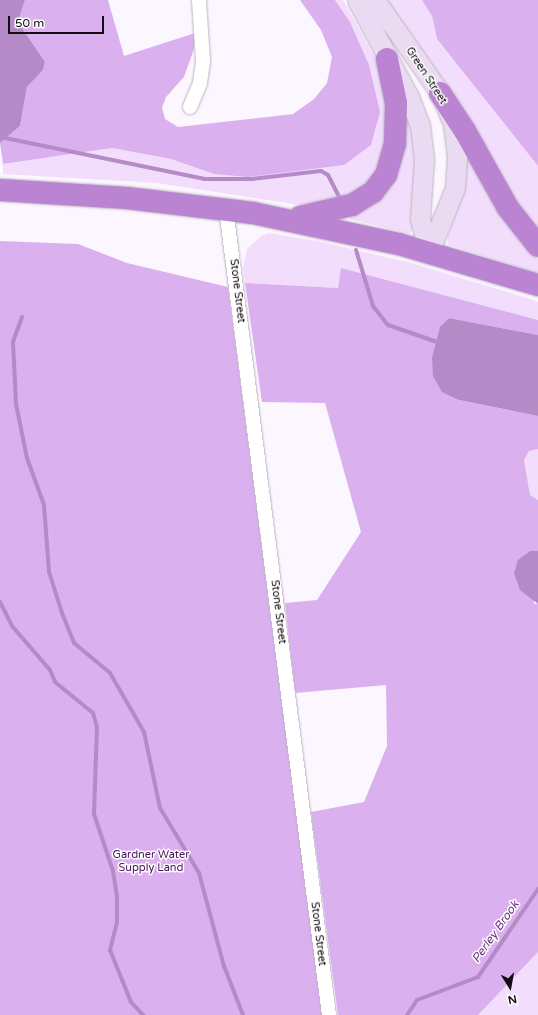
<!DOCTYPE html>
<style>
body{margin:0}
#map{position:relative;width:538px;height:1015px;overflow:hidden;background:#fcf6ff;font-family:"Varela Round",sans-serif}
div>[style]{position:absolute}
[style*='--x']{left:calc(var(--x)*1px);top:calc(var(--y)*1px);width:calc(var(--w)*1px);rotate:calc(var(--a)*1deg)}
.green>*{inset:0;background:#f2defc}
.forest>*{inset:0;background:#dbb0ef}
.water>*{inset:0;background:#b48ac7}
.stream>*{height:4px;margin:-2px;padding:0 2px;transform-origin:2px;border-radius:2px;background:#b48ac7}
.roads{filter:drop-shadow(0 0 1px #bcb2c1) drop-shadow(0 0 1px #bcb2c1)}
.street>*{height:14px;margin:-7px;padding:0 7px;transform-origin:7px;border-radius:7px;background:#fff}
.secondary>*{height:19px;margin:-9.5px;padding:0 9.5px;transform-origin:9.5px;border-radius:9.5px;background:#eadaf2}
.highway>*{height:22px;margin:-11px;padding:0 11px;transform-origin:11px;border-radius:11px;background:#ba84d2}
span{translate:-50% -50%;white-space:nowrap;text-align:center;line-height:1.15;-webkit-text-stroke:3px #fff;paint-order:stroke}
.street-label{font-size:11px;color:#110d12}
.park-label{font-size:11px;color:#48125c}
.water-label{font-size:12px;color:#6a3580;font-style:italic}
.north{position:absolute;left:490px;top:967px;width:40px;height:40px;-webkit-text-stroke:3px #fff;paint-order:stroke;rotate:169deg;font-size:11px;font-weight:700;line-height:16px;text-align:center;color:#110d12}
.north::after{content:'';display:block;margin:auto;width:14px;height:18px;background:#110d12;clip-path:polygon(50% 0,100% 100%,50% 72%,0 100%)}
.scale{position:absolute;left:8px;top:16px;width:96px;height:18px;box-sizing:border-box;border:2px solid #110d12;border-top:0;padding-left:5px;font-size:12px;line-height:14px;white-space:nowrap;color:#110d12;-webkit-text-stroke:3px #fff;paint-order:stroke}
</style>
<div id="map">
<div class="green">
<div style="clip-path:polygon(335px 0,343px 0,375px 57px,388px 109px,382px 159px,358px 195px,320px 208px,157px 183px,3px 174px,3px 164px,112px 148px,171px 159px,214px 174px,344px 165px,350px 22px)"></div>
<div style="clip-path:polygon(384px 0,422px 0,432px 16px,437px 39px,538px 166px,538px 238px)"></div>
<div style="clip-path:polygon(403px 109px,416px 133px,413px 228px,410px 234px,350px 219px,349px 214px,361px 209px)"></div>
<div style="clip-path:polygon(463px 149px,527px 248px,538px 259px,538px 273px,449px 245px,447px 239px,458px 202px)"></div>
<div style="clip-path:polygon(269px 233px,317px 241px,408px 262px,527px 298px,538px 302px,538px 320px,341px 268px,338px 288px,245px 283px,243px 267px,247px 249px,261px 236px)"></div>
<div style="clip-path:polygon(538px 449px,538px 500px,530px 495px,524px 460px,528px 451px)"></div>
<div style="clip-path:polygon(538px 952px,538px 1015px,478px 1015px)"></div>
</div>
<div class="forest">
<div style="clip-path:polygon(25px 0,108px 0,124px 56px,195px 33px,194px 49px,184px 77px,166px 97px,162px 108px,165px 119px,178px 127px,293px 114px,314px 99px,327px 83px,332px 57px,321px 30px,300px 0,335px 0,350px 22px,369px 65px,380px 112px,371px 145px,344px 165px,248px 177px,214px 174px,171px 159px,112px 148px,3px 164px,0 143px,20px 126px,27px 87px,43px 70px,45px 62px,18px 22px)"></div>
<div style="clip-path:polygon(422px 0,538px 0,538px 166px,437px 39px,432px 16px)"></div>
<div style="clip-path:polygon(0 241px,78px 244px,127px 263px,228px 287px,323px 1015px,0 1015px)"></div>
<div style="clip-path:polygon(341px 268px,538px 320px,538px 335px,448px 318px,459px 400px,538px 416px,538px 449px,529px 451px,524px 460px,530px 495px,538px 500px,538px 551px,530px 551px,534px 604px,538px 604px,538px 952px,478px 1015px,338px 1015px,311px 812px,364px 802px,387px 746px,386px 685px,295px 693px,285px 603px,317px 600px,361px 532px,325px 403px,262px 402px,245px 283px,338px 288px)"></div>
</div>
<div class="water">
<div style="clip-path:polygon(0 0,25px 0,18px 22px,45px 62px,43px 70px,27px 87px,20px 126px,0 143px)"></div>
<div style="clip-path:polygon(449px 318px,538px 335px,538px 416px,459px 400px,442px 392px,433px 376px,432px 358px,440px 327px)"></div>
<div style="clip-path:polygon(530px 551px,538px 551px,538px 604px,520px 590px,514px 573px,518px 560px)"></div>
</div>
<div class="stream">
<div style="--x:0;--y:137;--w:208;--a:11.6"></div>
<div style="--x:204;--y:179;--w:48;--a:0"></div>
<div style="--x:252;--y:179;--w:69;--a:-6.6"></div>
<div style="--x:321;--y:171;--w:8;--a:30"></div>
<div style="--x:328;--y:175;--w:25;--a:63"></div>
<div style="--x:356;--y:250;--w:59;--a:73.1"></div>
<div style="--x:373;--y:306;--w:24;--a:52"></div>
<div style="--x:388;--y:325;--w:55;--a:19.1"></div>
<div style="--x:22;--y:317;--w:27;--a:110"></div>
<div style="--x:13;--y:342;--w:62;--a:87.2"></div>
<div style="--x:16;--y:404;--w:55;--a:78.5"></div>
<div style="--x:27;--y:458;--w:50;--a:70.1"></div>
<div style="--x:44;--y:505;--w:67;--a:85.7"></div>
<div style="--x:49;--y:572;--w:43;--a:72.4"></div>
<div style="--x:62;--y:613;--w:32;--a:68"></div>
<div style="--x:74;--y:643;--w:47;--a:39.8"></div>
<div style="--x:110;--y:673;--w:68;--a:60"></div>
<div style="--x:144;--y:732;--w:78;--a:78.1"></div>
<div style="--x:160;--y:808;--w:76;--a:59"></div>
<div style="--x:199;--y:873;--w:96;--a:75"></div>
<div style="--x:224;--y:966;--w:53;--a:68.8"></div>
<div style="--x:0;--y:602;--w:27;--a:63"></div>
<div style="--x:12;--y:626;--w:58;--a:49.2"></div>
<div style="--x:50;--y:670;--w:13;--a:67"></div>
<div style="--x:55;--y:682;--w:49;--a:39.2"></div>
<div style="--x:93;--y:713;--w:15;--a:74"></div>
<div style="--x:97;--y:727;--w:87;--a:92"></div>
<div style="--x:94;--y:814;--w:60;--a:71.6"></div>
<div style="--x:113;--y:871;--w:25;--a:81"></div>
<div style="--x:117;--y:896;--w:26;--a:90"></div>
<div style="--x:117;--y:922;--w:29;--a:104"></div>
<div style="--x:110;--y:950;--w:56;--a:68"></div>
<div style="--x:131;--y:1002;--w:18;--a:47"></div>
<div style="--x:407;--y:1015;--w:18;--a:-56"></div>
<div style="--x:417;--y:1000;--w:65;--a:-20.7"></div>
<div style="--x:478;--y:977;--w:107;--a:-55.7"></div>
</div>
<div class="roads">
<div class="street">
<div style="--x:190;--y:107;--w:26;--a:-67"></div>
<div style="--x:200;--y:83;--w:22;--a:-82"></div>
<div style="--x:203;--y:61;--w:61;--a:-93.8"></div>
<div style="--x:226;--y:209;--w:813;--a:82.72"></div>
</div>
<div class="secondary">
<div style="--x:357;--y:0;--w:110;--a:61.8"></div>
<div style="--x:409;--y:97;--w:31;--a:69"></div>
<div style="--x:420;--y:126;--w:33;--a:83"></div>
<div style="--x:424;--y:159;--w:60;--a:93.8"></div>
<div style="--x:420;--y:219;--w:34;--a:75"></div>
<div style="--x:375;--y:0;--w:113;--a:55"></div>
<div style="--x:440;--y:93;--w:34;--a:67"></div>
<div style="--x:453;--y:124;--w:34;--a:83"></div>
<div style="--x:457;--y:158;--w:30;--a:94"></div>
<div style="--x:455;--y:188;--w:69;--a:112.1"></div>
</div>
<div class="highway">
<div style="--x:440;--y:93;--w:45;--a:56.7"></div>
<div style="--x:465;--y:131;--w:88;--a:60.8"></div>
<div style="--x:508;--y:208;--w:48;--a:51.7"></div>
<div style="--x:0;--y:190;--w:127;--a:3.6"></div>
<div style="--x:127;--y:198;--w:127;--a:6.8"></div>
<div style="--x:253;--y:213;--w:149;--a:12"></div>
<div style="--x:399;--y:244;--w:145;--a:16.4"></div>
<div style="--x:300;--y:217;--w:53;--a:-13"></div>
<div style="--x:352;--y:205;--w:25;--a:-32"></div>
<div style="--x:373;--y:192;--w:21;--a:-53"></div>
<div style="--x:386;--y:175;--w:32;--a:-74"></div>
<div style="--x:395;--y:144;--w:41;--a:-88.6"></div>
<div style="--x:396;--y:103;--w:45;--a:-101.6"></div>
</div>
</div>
<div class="street-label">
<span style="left:426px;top:76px;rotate:57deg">Green Street</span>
<span style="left:237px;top:291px;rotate:83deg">Stone Street</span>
<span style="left:278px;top:612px;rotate:83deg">Stone Street</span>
<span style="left:318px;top:934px;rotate:83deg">Stone Street</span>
</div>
<div class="park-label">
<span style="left:151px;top:862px">Gardner Water<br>Supply Land</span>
</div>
<div class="water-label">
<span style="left:496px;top:932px;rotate:-55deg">Perley Brook</span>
</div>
<div class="north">N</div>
<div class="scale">50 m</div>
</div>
